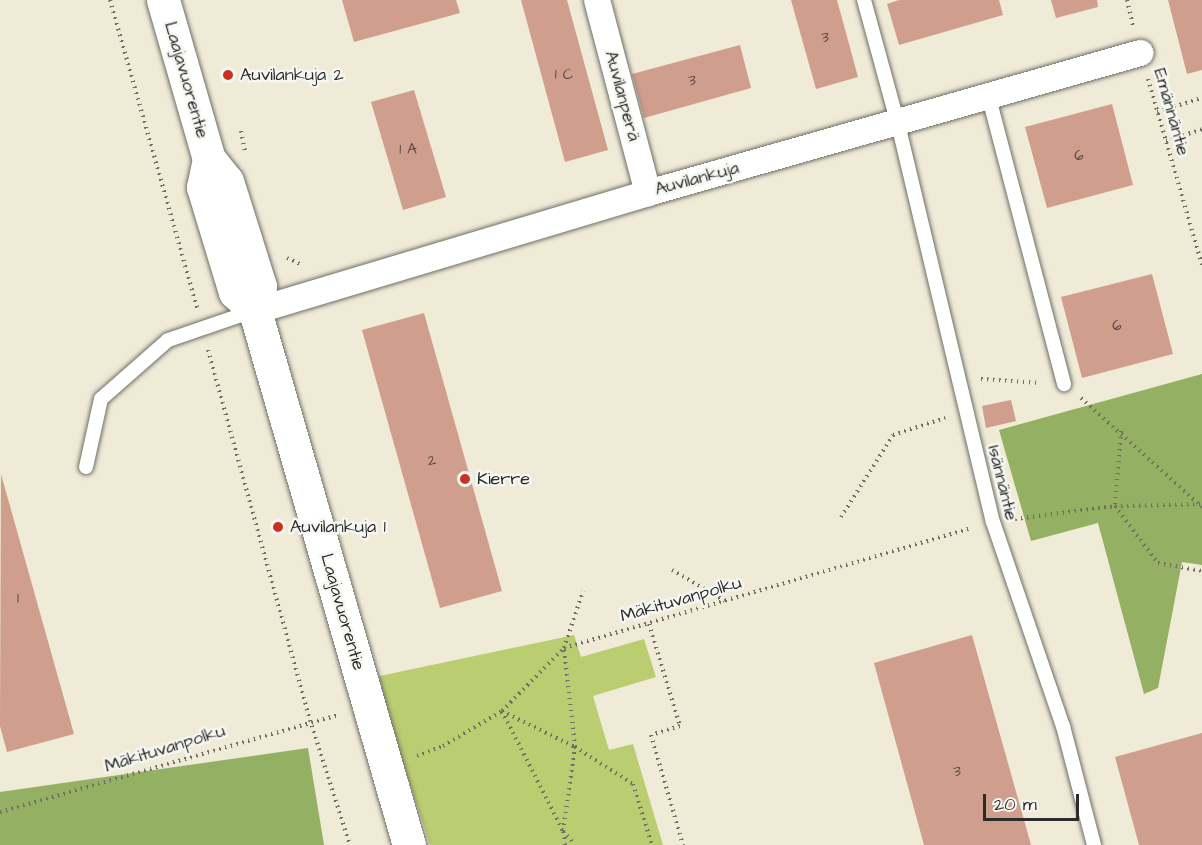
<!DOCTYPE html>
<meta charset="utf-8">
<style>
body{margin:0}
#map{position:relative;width:1202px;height:845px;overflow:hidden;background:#f0ebd7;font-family:"Architects Daughter",sans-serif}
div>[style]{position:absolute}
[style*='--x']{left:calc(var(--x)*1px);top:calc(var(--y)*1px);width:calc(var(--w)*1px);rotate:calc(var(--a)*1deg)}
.green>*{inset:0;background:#bacd71}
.forest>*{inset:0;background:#93b063}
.building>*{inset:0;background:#cf9e8d}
.path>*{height:4px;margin-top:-2px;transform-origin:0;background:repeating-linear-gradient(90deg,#706e67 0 1.5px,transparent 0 6px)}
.roads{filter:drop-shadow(0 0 2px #706e67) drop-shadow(0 0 2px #706e67)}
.service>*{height:14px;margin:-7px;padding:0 7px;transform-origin:7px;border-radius:7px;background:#fff}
.minor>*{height:26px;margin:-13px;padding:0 13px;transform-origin:13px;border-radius:13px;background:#fff}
.secondary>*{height:33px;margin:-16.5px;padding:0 16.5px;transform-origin:16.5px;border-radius:16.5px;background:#fff}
.dots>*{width:16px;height:16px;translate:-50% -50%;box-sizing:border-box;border:3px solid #f6f6f2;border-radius:50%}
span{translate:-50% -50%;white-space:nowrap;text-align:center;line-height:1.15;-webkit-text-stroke:5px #f6f6f2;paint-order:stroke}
.number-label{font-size:15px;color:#544844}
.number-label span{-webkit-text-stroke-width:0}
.poi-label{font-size:18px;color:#2b2b2b}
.left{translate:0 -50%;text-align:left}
.street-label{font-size:18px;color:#2b2b2b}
.scale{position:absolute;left:983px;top:794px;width:96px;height:27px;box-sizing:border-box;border:3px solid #2b2b2b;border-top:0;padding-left:8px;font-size:18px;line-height:21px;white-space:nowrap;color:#2b2b2b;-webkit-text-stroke:4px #f6f6f2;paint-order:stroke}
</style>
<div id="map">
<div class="green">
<div style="clip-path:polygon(574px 635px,581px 657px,644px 639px,656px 677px,593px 696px,609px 750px,633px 744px,663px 845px,430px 845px,375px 677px)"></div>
</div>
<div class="forest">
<div style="clip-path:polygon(1202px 374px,1202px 565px,1182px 562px,1158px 688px,1144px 694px,1098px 523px,1031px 541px,999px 430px)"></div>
<div style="clip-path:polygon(308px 748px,324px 845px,0 845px,0 792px)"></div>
</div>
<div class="building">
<div style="clip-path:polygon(342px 0,456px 0,460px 13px,354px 42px)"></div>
<div style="clip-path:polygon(521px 0,567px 0,608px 150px,565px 162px)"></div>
<div style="clip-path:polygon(791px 0,837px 0,858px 77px,816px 89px)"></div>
<div style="clip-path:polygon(899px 0,999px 0,1003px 15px,899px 45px,887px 4px)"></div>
<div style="clip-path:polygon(1051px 0,1097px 0,1098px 7px,1056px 18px)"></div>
<div style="clip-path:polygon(1168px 0,1202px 0,1202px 70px,1187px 74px)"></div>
<div style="clip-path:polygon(740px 45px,751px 88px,644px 118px,632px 74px)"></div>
<div style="clip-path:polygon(414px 90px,446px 197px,403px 210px,371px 102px)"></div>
<div style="clip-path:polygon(1112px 104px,1133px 185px,1047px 208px,1025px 127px)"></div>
<div style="clip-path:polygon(1152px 274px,1173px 354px,1082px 378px,1061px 297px)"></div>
<div style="clip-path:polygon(424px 313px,502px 591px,440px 608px,362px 330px)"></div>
<div style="clip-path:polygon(1011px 400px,1016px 421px,986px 428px,982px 406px)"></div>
<div style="clip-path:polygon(1px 474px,74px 734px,7px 752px,0 726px)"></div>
<div style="clip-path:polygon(972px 635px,1031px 845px,924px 845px,874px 663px)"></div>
<div style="clip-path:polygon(1202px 733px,1202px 845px,1139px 845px,1115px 757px)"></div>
</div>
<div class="path">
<div style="--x:110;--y:0;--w:320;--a:74.2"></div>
<div style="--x:1127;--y:0;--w:26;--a:77"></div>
<div style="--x:1148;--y:79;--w:194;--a:73.8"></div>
<div style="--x:1157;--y:112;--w:47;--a:-17.3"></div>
<div style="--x:241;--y:131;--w:20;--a:79"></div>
<div style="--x:1166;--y:141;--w:38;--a:-18"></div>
<div style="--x:287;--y:258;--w:17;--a:25"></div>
<div style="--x:208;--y:350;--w:384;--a:74.6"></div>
<div style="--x:310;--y:720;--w:131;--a:72.3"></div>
<div style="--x:981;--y:379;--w:59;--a:3.9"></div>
<div style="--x:1081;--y:398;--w:163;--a:42"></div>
<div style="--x:1121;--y:431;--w:75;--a:94.6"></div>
<div style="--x:1115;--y:506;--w:71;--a:53"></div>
<div style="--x:1158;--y:563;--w:45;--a:10.3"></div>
<div style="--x:841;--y:517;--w:97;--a:-57.6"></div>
<div style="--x:893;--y:435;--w:55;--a:-18.1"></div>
<div style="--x:1015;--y:519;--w:101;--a:-7.4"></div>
<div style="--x:1115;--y:506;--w:87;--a:-1.3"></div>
<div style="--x:672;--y:570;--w:61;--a:30.3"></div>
<div style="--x:649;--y:624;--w:107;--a:73.1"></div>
<div style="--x:680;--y:726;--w:30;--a:163"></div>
<div style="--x:651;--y:735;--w:115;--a:73.8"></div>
<div style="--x:502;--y:711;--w:81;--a:26.3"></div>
<div style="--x:575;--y:747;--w:69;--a:32.5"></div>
<div style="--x:633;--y:784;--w:64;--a:72.7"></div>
<div style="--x:502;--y:711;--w:135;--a:63.1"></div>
<div style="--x:563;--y:831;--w:18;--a:49"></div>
<div style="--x:417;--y:756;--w:28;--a:-21"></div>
<div style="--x:443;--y:746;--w:69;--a:-30.7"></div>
<div style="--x:502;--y:711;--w:88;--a:-45.5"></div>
<div style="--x:564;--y:648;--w:425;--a:-16.4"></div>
<div style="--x:0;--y:812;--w:352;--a:-16"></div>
<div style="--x:565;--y:845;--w:14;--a:-98"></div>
<div style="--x:563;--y:831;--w:85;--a:-81.9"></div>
<div style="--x:575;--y:747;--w:100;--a:-96.3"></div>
<div style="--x:564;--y:648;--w:60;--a:-71.6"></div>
</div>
<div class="roads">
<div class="service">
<div style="--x:864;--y:0;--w:129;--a:74.7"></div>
<div style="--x:898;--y:124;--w:409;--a:76.6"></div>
<div style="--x:993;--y:522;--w:216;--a:71.1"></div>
<div style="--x:1063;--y:726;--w:123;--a:75.4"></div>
<div style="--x:989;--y:98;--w:296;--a:75.3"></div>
<div style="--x:86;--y:467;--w:70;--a:-77.6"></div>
<div style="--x:101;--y:399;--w:89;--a:-41.4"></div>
<div style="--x:168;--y:340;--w:90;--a:-18.8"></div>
</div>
<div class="minor">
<div style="--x:597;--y:0;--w:200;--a:75.2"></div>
<div style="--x:255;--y:311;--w:410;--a:-16.7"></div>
<div style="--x:648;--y:193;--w:512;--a:-15.88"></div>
</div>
<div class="secondary">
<div style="--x:163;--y:0;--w:166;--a:73.9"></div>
<div style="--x:209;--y:159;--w:28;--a:51"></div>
<div style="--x:227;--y:181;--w:110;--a:72.6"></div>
<div style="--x:260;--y:286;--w:25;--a:101"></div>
<div style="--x:255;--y:311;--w:556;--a:73.91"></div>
<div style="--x:209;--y:159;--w:29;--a:102"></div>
<div style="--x:203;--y:187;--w:110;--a:73.1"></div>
<div style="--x:235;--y:292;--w:28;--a:44"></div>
</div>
</div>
<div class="dots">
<div style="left:228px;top:75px;background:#c8321e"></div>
<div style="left:465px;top:479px;background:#c8321e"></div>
<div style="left:278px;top:527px;background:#c8321e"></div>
</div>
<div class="number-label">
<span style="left:825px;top:38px">3</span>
<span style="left:564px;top:75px">1 C</span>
<span style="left:692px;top:81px">3</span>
<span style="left:408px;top:150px">1 A</span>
<span style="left:1079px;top:156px">6</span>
<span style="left:1117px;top:326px">6</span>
<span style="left:432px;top:461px">2</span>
<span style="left:18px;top:599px">1</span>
<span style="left:957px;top:772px">3</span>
</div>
<div class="poi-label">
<span class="left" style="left:240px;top:75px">Auvilankuja 2</span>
<span class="left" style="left:477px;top:479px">Kierre</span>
<span class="left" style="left:290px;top:527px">Auvilankuja 1</span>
</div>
<div class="street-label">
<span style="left:186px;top:80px;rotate:74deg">Laajavuorentie</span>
<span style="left:622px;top:96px;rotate:75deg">Auvilanperä</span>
<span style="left:1171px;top:112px;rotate:74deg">Emännäntie</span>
<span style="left:697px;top:179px;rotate:-15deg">Auvilankuja</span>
<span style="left:1002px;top:483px;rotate:76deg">Isännäntie</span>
<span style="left:681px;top:600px;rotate:-16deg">Mäkituvanpolku</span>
<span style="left:342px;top:612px;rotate:74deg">Laajavuorentie</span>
<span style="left:165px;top:749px;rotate:-17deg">Mäkituvanpolku</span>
</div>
<div class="scale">20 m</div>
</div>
